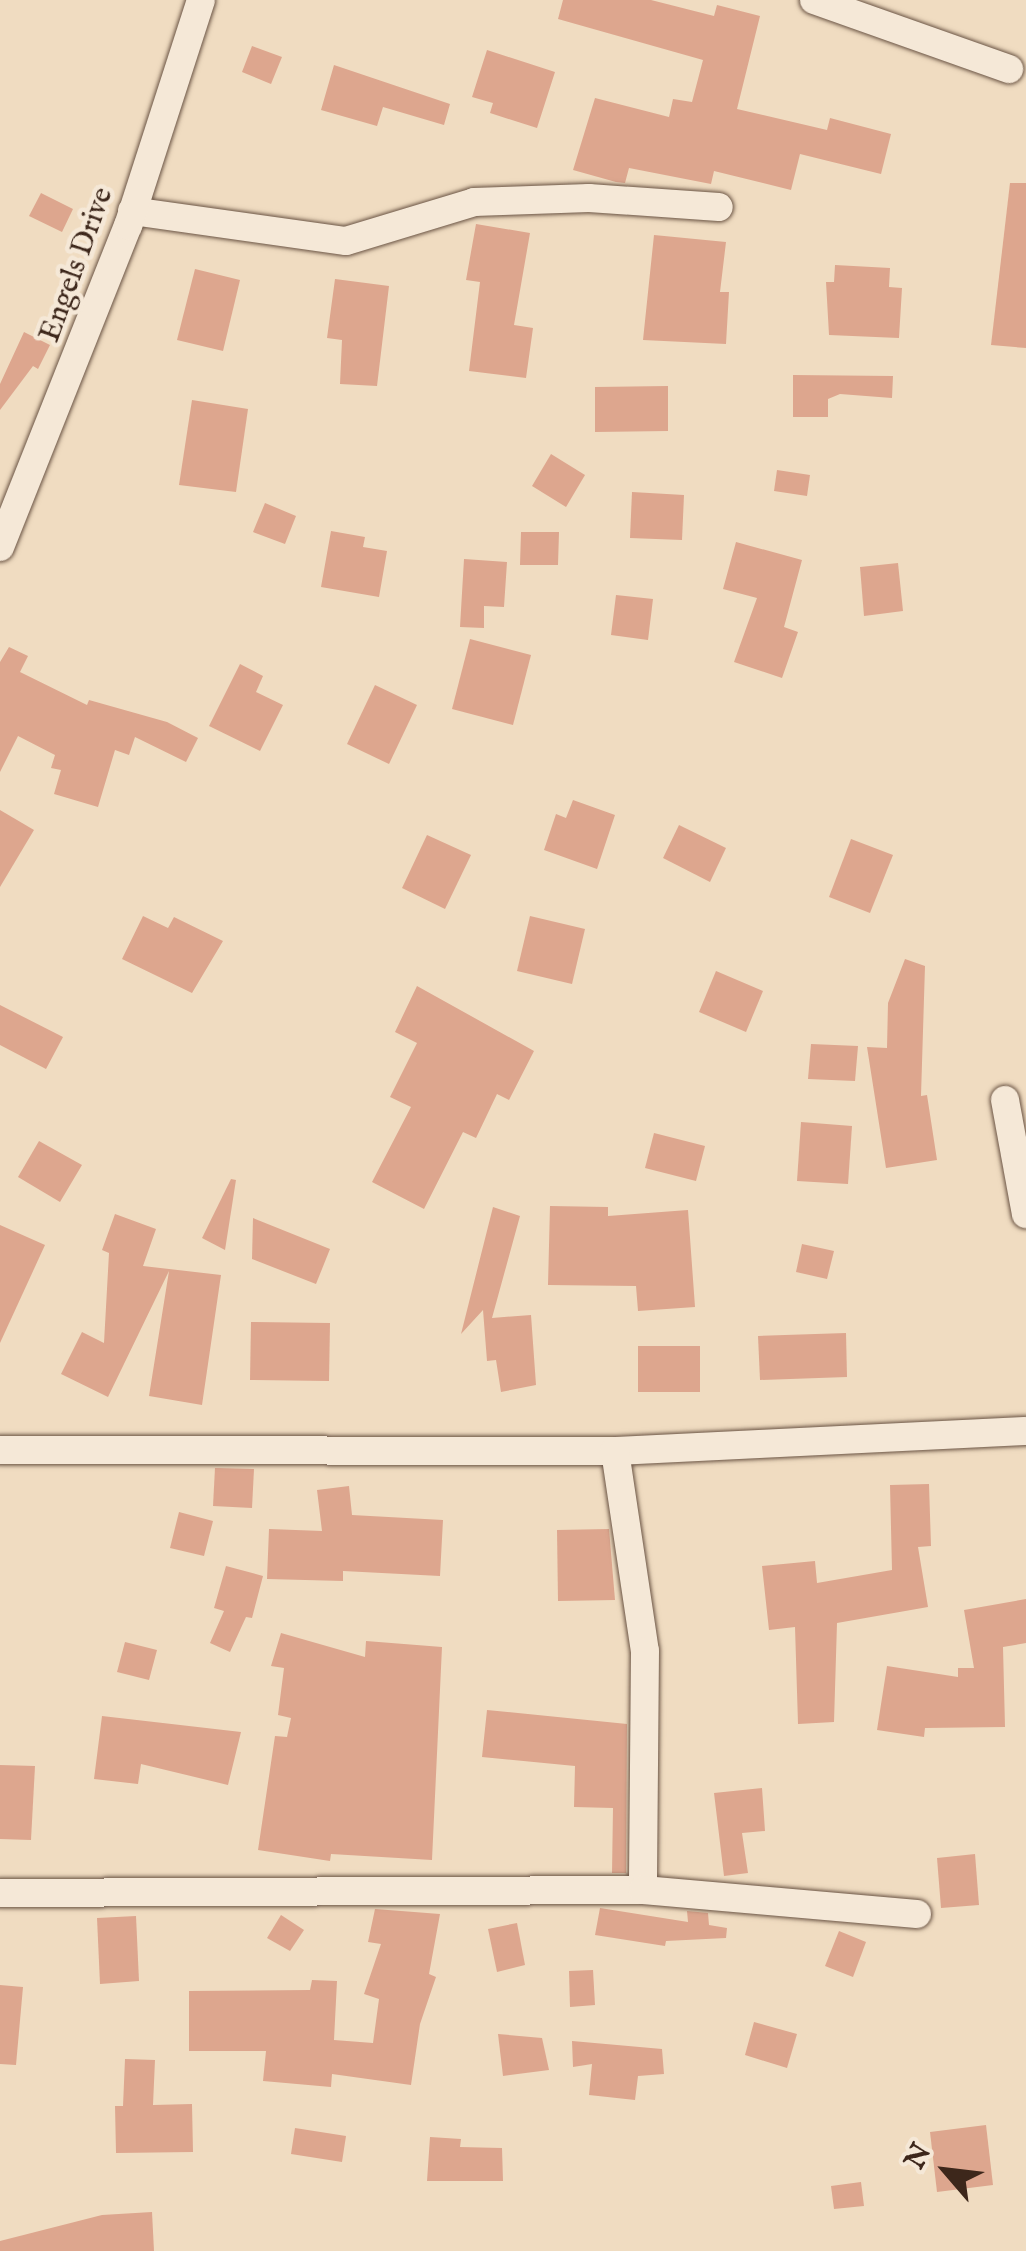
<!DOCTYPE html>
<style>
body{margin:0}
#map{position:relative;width:1026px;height:2251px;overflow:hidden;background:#f0dcc1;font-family:"IM FELL English",serif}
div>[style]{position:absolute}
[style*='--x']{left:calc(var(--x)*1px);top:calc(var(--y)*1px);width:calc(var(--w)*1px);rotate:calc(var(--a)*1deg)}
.building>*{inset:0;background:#dda68e}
.roads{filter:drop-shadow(0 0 2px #6a5444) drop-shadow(0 0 2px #6a5444)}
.minor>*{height:28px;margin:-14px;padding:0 14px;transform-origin:14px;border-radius:14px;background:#f5e8d7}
span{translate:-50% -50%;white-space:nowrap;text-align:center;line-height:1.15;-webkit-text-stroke:9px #f5e8d7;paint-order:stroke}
.street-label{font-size:30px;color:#3d271b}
.north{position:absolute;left:896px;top:2121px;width:100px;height:100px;-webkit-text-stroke:8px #f5e8d7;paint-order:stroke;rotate:298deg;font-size:28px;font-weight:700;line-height:40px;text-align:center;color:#3d271b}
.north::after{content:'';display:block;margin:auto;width:35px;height:45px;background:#3d271b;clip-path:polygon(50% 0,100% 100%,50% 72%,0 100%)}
</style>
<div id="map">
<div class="building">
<div style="clip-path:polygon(563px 0,651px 0,714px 16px,717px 5px,760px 16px,737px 109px,827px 130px,830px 118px,891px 134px,881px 174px,800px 154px,791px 190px,714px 171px,711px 184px,629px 168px,625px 183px,616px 182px,573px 170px,595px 98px,669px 117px,673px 99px,692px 102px,703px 60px,558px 19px)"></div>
<div style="clip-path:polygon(252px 46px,282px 57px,271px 84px,242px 72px)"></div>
<div style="clip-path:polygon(487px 50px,555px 72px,537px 128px,490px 113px,493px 103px,472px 97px)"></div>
<div style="clip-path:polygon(334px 65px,450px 104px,444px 125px,383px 107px,377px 126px,321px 110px)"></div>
<div style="clip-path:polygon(1010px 183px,1026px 183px,1026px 348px,991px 345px)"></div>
<div style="clip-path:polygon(41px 193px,73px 209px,62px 232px,29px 216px)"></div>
<div style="clip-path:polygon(476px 224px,530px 233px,514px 325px,533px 328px,526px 378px,469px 371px,480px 282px,466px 280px)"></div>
<div style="clip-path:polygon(654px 235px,726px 242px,720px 292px,729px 292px,726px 344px,643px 340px)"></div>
<div style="clip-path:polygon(835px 265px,890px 268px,889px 287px,902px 288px,899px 338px,829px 335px,826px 282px,834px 282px)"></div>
<div style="clip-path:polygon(195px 269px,240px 280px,223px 351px,177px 340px)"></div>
<div style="clip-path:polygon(335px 279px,389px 286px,377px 386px,340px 384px,342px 340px,327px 338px)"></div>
<div style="clip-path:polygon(24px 332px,50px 345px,38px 369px,33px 366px,0 410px,0 384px)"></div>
<div style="clip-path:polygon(793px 375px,893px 376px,892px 398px,840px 394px,828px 399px,828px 417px,793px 417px)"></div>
<div style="clip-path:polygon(668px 386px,668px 431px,595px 432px,595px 387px)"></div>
<div style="clip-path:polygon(192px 400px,248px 409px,236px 492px,179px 485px)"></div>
<div style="clip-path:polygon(551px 454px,585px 475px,566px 507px,532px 486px)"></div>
<div style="clip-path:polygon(777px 470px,810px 475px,807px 496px,774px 491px)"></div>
<div style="clip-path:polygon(632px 492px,684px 495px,682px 540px,630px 538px)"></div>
<div style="clip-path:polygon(265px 503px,296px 516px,285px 544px,253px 532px)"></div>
<div style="clip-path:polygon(331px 531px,365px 537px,363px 547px,387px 551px,379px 597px,321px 587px)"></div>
<div style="clip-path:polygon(521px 532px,559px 532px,558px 565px,520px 565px)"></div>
<div style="clip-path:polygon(736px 542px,802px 560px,784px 627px,798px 632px,782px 678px,734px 662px,757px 598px,723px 589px)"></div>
<div style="clip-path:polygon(464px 559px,507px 562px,504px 607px,484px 606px,484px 628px,460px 627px)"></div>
<div style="clip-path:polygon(898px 563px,903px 611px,864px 616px,860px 567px)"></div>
<div style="clip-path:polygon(616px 595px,653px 599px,648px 640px,611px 635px)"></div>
<div style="clip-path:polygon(470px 639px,531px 655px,513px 725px,452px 709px)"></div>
<div style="clip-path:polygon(9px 647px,28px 656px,20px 672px,87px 705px,89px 700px,167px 722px,198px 738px,186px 762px,135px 737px,129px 755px,115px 750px,98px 807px,54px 794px,61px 770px,51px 768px,55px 755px,18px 736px,0 772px,0 662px)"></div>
<div style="clip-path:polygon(240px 664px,263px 676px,256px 692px,283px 705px,260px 751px,209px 726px)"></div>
<div style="clip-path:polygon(375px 685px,417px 705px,389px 764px,347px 744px)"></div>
<div style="clip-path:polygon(573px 800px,615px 815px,597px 869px,544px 850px,556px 814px,566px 818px)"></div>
<div style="clip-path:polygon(0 810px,34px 830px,0 887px)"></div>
<div style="clip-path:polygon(679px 825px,726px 848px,710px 882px,663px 858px)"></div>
<div style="clip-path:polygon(427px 835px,471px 855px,445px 909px,402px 888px)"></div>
<div style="clip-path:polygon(851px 839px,893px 855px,870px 913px,829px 897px)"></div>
<div style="clip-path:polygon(143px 916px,168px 928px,174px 917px,223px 941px,192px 993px,122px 959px)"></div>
<div style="clip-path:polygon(530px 916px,585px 929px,572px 984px,517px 971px)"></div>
<div style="clip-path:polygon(905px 959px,925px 966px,921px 1096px,927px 1095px,937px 1160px,886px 1168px,867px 1047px,887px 1048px,888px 1003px)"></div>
<div style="clip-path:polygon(716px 971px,763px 991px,746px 1032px,699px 1012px)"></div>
<div style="clip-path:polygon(417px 986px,534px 1051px,509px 1100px,497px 1094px,476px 1138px,463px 1132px,424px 1209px,372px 1182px,411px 1107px,390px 1097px,417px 1043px,395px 1032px)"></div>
<div style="clip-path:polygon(0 1005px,63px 1037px,46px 1069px,0 1045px)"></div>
<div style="clip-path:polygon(811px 1044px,858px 1046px,855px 1081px,808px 1079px)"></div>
<div style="clip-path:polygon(801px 1122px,852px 1126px,848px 1184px,797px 1181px)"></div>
<div style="clip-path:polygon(654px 1133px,705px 1146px,696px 1181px,645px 1168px)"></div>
<div style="clip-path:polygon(39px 1141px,82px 1165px,60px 1202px,18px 1177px)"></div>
<div style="clip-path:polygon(231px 1179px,236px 1180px,225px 1250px,202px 1238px)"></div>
<div style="clip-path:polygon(550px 1206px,608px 1207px,608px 1216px,688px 1210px,695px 1307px,638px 1311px,636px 1286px,548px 1285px)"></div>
<div style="clip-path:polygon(493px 1207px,520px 1216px,492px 1318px,531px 1315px,536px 1385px,501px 1392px,496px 1360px,487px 1361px,483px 1310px,461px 1334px)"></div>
<div style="clip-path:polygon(115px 1214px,156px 1229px,143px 1266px,221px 1275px,202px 1405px,149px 1396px,169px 1271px,108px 1397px,61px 1374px,82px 1332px,104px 1343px,109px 1253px,102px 1250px)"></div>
<div style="clip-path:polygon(253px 1218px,330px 1249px,316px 1284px,252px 1259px)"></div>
<div style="clip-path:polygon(0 1225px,45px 1245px,0 1343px)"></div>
<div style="clip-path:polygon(802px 1244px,834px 1251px,827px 1279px,796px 1272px)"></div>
<div style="clip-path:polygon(251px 1322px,330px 1323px,329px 1381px,250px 1380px)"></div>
<div style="clip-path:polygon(846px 1333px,847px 1377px,760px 1380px,758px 1336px)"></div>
<div style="clip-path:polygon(638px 1346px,700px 1346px,700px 1392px,638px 1392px)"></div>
<div style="clip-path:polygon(215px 1468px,254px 1469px,252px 1508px,213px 1506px)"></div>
<div style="clip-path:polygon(929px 1484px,931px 1546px,918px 1547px,928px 1607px,837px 1623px,834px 1722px,798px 1724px,795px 1627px,769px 1630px,762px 1566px,815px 1561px,817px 1583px,892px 1570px,890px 1485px)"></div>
<div style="clip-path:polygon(349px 1486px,352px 1515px,443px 1520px,440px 1576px,343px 1571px,343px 1581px,267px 1579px,269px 1529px,322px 1531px,317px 1490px)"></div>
<div style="clip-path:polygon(179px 1512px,213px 1521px,204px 1556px,170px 1548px)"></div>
<div style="clip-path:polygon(609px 1529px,615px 1600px,558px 1601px,557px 1530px)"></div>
<div style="clip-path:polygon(226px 1566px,263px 1576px,252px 1618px,246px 1617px,230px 1652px,210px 1643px,224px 1611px,214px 1608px)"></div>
<div style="clip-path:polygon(1026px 1599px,1026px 1643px,1003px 1647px,1005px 1727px,925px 1728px,924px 1737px,877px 1730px,887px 1666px,958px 1677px,958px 1668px,974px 1668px,964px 1610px)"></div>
<div style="clip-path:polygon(281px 1633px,365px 1657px,366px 1641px,442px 1647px,432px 1860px,331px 1854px,330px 1861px,258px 1850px,275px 1736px,287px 1737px,291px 1718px,278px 1715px,284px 1668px,271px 1666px)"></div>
<div style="clip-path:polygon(125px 1642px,157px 1650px,149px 1680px,117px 1672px)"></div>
<div style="clip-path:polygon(487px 1710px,627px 1724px,626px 1873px,612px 1873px,613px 1808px,574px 1807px,575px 1766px,482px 1757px)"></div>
<div style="clip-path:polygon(102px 1716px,241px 1732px,228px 1785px,141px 1764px,138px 1784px,94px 1779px)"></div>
<div style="clip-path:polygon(0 1765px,35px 1766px,31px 1840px,0 1839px)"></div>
<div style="clip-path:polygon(762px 1788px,765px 1831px,742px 1833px,748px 1873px,724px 1876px,714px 1793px)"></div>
<div style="clip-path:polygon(975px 1854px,979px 1905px,941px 1908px,937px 1858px)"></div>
<div style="clip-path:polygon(600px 1908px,688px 1922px,687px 1911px,708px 1913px,709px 1925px,727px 1928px,726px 1938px,666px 1941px,665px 1946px,595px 1935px)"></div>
<div style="clip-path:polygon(375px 1909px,440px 1914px,429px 1974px,436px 1977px,420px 2024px,411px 2085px,332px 2074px,331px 2087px,263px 2081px,266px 2051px,189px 2051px,189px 1991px,310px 1990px,312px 1980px,337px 1981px,334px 2040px,373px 2043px,379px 1999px,364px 1994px,381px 1944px,368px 1942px)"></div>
<div style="clip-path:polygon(281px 1915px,304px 1930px,290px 1951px,267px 1938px)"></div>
<div style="clip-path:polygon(136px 1916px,139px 1981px,100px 1984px,97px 1918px)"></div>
<div style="clip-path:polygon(517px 1923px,525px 1965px,497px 1972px,488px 1929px)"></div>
<div style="clip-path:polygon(839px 1931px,866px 1942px,853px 1977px,825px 1966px)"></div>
<div style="clip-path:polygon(593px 1970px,595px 2005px,570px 2007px,569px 1971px)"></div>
<div style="clip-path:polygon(0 1985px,23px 1987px,16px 2065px,0 2064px)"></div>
<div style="clip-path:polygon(754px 2022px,797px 2034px,787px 2068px,745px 2055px)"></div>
<div style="clip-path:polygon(498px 2034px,542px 2038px,549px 2070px,503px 2076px)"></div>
<div style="clip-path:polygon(572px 2041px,662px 2049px,664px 2074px,638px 2076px,635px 2100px,589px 2095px,592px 2064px,573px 2067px)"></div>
<div style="clip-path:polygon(125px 2059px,155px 2060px,153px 2105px,192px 2104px,193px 2152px,116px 2153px,115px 2106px,123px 2106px)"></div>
<div style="clip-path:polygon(986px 2125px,993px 2185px,937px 2192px,930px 2132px)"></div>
<div style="clip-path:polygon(295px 2128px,346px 2136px,342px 2162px,291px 2154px)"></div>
<div style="clip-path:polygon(430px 2137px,461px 2139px,460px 2147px,502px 2148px,503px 2181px,427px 2181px)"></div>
<div style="clip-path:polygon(861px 2182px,864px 2206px,834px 2209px,831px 2186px)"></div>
<div style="clip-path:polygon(152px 2212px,154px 2251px,0 2251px,0 2241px,102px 2215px)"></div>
</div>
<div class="roads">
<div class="minor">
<div style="--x:814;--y:0;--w:207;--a:19.5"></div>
<div style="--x:132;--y:211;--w:216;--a:8"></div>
<div style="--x:346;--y:241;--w:134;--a:-16.9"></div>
<div style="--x:474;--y:202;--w:115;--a:-2"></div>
<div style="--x:589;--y:198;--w:130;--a:4"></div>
<div style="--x:0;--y:547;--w:346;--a:-68.3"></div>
<div style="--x:128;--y:226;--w:237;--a:-72.1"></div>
<div style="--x:1005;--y:1100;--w:116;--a:79.6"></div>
<div style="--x:0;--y:1450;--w:615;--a:0.09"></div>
<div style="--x:615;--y:1451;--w:411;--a:-2.8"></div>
<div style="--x:615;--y:1451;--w:202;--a:81.5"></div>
<div style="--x:645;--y:1651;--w:239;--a:90.5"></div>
<div style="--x:0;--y:1893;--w:643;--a:-0.27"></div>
<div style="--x:643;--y:1890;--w:275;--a:5"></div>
</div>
</div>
<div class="street-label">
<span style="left:77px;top:265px;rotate:-70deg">Engels Drive</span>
</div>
<div class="north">N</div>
</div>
